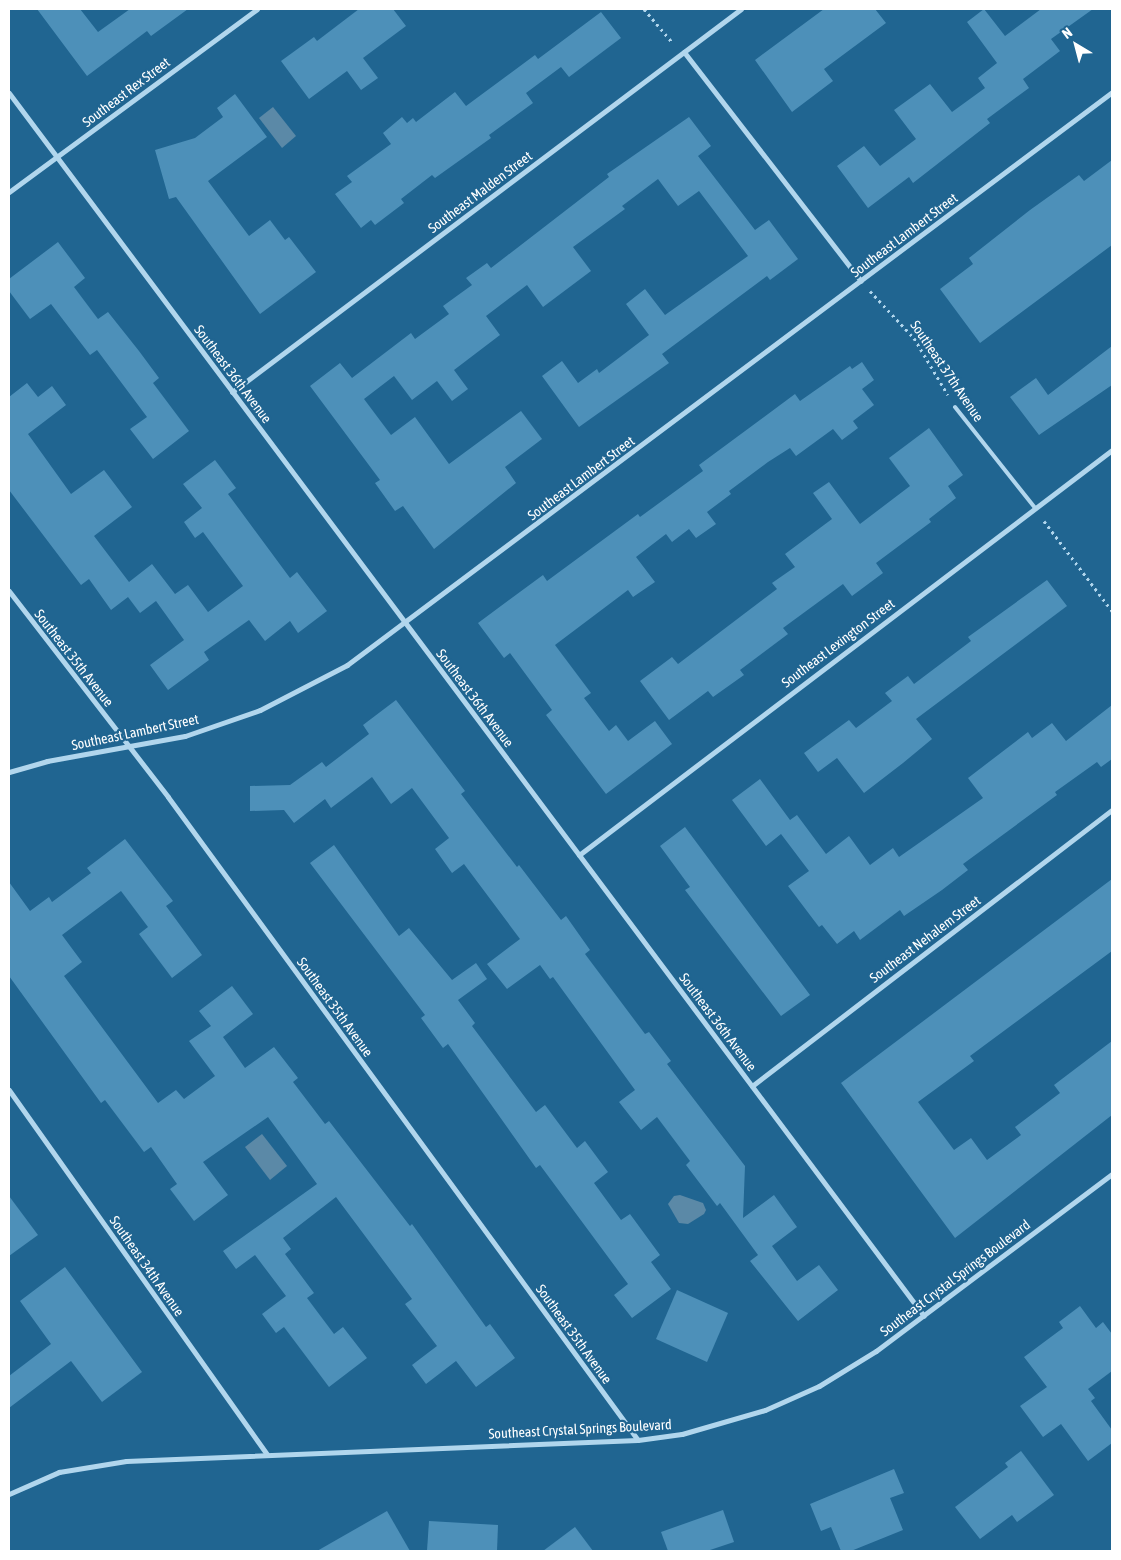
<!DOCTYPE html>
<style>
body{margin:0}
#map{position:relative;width:1121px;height:1560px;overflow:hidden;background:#206591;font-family:"Asap Condensed",sans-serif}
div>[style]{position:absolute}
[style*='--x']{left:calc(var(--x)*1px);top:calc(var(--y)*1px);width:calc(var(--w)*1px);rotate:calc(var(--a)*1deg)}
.water>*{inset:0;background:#5b89a7}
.building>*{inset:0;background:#4d90b9}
.path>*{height:3px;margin-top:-1.5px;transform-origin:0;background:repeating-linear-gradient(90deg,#b1d6ed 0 2.5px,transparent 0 6.5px)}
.service>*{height:4px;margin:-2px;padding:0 2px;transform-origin:2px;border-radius:2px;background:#b1d6ed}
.minor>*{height:5px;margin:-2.5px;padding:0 2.5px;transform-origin:2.5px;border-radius:2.5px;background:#b1d6ed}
span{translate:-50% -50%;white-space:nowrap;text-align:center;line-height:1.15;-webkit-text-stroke:4.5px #206591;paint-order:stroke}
.street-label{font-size:14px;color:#fff}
.frame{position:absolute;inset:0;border:10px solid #fff;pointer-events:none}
.north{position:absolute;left:1051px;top:20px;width:50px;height:50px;-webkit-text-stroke:4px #206591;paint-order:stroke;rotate:323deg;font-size:14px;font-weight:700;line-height:20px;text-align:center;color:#fff}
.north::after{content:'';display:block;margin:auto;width:18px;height:22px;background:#fff;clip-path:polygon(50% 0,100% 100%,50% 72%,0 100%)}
</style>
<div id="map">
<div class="water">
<div style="clip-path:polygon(273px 107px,296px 136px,282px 148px,259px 118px)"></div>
<div style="clip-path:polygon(262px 1134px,287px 1166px,270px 1180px,245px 1147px)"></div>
<div style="clip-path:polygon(680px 1195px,703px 1203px,706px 1210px,704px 1214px,688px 1224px,679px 1223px,668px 1204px,674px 1196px)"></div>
</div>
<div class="building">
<div style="clip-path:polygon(37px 9px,80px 9px,98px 32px,130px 9px,188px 9px,151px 36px,147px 31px,87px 76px)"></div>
<div style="clip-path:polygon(359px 9px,393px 9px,406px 26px,363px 58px,378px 78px,361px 90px,347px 71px,309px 99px,281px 61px,314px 37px,317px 41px)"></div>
<div style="clip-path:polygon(824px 9px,875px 9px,886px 23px,824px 69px,833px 81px,792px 112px,755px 60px)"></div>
<div style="clip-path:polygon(984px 9px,1005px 36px,1041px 9px,1093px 9px,1051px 39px,1060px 51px,1023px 79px,1029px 88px,987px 119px,990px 123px,913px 183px,909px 177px,868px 208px,837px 166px,864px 146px,880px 166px,916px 139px,894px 110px,930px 84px,952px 112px,985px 88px,978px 78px,997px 63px,967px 22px)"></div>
<div style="clip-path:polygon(601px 12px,621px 38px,569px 77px,561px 67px,526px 93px,533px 103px,489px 135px,491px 138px,435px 178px,432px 175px,401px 199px,404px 203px,375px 225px,371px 220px,361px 228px,335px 194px,352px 182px,347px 176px,391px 144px,383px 133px,402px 117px,407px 123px,413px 118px,416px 122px,455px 92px,466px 106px,535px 55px,538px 59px)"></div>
<div style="clip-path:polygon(235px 94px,267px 137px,208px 181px,249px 236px,270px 220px,285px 240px,289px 237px,316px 272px,260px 314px,176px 197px,169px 199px,155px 150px,195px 138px,223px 117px,217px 108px)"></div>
<div style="clip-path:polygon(689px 117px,711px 146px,698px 156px,735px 204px,755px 230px,769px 220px,798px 259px,770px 280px,767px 276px,662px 354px,669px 363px,579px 427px,542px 376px,562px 361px,578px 383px,597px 369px,599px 373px,649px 335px,626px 304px,645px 289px,665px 315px,748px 256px,699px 191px,678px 206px,658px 179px,622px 206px,625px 209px,573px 247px,591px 271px,543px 307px,527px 285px,486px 316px,500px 335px,454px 370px,468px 389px,452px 401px,437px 381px,412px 400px,394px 376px,364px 399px,391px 435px,415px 417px,449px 464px,521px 411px,542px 439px,505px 467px,516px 483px,434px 549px,403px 506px,395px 511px,375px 483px,380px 480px,310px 386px,340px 363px,352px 378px,411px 333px,415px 339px,449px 314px,443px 306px,472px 285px,466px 278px,487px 263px,491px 268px,609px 177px,607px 174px)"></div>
<div style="clip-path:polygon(1112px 160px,1112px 245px,980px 343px,940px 289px,973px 264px,969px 258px,1030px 210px,1079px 175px,1084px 181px)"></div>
<div style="clip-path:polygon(58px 242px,85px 278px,74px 287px,98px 319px,108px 312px,139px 351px,159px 378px,153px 383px,189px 431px,153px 459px,130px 429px,147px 417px,97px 350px,90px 355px,51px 304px,30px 319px,9px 291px,9px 279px)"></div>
<div style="clip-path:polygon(1112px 346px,1112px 385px,1039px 435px,1010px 397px,1036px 378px,1048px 395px)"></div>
<div style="clip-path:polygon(862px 362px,874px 380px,862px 389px,874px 405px,853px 421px,858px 428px,842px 440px,833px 429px,796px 456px,790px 448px,768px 462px,729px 491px,731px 494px,707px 512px,716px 524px,696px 538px,689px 529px,672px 542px,666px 534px,636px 557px,655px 582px,633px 597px,628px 590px,555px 645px,591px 693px,584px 698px,609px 731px,616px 725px,628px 741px,655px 721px,672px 744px,606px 794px,546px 715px,552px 710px,510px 653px,504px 658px,478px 623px,543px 575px,547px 581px,638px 514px,640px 517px,703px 471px,699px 465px,795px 394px,800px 401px,850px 366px,852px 369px)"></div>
<div style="clip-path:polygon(27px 383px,38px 397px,52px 386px,66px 405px,28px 434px,71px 494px,104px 470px,132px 507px,94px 536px,129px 582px,152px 564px,175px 594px,188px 585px,208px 612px,243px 586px,203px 532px,195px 538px,184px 522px,202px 508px,183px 484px,215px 460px,236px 488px,228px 494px,290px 578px,297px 572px,327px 611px,298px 633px,290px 621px,265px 641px,249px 620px,204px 652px,209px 660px,168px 690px,150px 665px,184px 640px,156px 601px,140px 613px,128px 597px,111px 610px,89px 579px,81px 585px,9px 490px,9px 397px)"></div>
<div style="clip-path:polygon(929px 428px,963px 475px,948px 486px,956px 498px,929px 519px,931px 522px,876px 563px,883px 573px,852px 596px,843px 584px,783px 628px,788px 634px,740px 670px,744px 675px,713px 697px,708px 691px,669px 720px,640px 681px,672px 657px,678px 664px,777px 589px,772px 583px,795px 567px,785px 554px,832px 519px,813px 493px,829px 482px,860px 524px,910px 486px,889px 458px)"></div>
<div style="clip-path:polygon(1047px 580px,1067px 606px,916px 719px,932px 739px,903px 763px,864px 793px,837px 758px,818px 772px,804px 753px,849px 720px,856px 728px,892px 701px,885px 693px,908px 676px,914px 684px,971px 641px,968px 637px)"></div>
<div style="clip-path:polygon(396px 700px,465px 791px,461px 794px,517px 867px,519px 865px,561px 920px,566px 916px,590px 950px,585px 954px,645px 1034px,649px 1032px,671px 1061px,667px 1064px,745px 1166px,743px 1218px,774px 1195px,797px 1227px,772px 1246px,797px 1281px,819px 1265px,838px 1290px,798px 1321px,750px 1261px,758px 1255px,720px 1203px,717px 1206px,686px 1165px,690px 1161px,657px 1117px,641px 1130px,619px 1102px,635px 1090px,553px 977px,550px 979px,540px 965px,507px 989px,487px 964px,520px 939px,464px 864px,452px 873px,435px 849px,449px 838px,412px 788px,391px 804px,372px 777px,331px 808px,325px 799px,294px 823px,284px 810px,250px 811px,250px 786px,290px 785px,322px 762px,326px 767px,369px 734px,363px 725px)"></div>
<div style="clip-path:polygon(1112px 705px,1112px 759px,1101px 767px,1097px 762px,1055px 792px,1057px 795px,963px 864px,968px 870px,942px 890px,904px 916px,900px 910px,860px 940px,854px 931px,837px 944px,822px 925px,819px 927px,788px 886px,809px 871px,781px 834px,766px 846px,732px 800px,760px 779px,790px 820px,797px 815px,826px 854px,849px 836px,870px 865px,893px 848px,899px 857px,983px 798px,968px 778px,1028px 732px,1032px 738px,1052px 723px,1066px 741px)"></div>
<div style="clip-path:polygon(685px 827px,810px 995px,781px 1016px,685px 890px,690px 887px,660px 846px)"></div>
<div style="clip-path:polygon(125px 839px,173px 901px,166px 906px,202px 955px,172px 978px,139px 934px,148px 927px,121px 891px,62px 935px,82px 962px,64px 976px,158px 1103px,176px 1090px,184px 1099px,215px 1076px,189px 1041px,211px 1026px,199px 1011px,232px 986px,253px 1014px,223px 1037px,245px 1068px,274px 1047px,298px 1078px,293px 1082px,325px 1124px,329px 1121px,410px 1226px,412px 1224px,486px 1327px,490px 1324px,515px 1358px,476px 1387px,456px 1361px,426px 1384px,412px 1365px,437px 1346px,405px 1304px,412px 1299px,336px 1197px,283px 1238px,291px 1249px,285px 1254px,314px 1293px,307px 1298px,334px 1334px,343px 1327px,367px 1358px,329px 1387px,284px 1327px,276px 1333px,262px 1314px,286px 1296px,255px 1255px,236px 1269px,223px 1251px,317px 1184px,268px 1117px,203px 1162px,228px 1195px,194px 1221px,170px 1189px,177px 1184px,151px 1147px,144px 1152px,105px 1100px,101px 1103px,9px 976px,9px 882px,30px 911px,49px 897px,52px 902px,91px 873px,87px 868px)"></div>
<div style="clip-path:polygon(334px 845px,399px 936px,409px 928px,452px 980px,476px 963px,487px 979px,458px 1000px,475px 1023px,472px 1026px,536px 1112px,545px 1105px,577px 1148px,585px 1141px,608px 1172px,594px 1183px,621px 1220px,630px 1214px,660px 1255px,651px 1262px,671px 1289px,632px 1318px,614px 1295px,628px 1284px,540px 1165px,536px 1168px,448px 1044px,443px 1048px,421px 1018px,425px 1015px,310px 863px)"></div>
<div style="clip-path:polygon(1112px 879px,1112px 951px,970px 1056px,974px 1061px,918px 1102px,954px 1150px,971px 1138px,987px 1160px,1021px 1135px,1015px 1127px,1060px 1093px,1054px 1085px,1112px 1041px,1112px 1115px,955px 1238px,841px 1083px)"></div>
<div style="clip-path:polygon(9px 1196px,38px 1235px,9px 1256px)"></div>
<div style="clip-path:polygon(65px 1267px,142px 1372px,102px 1402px,71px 1361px,9px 1408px,9px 1376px,51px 1344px,20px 1301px)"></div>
<div style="clip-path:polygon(677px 1290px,728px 1313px,707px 1362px,656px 1339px)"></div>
<div style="clip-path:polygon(1080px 1306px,1096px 1328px,1103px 1322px,1112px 1334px,1112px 1371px,1088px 1389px,1095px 1398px,1091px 1401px,1112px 1430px,1112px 1443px,1088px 1461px,1061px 1424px,1043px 1437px,1020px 1406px,1047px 1387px,1024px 1357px,1063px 1328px,1059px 1322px)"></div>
<div style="clip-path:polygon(1021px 1451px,1054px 1495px,1017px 1522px,1012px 1515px,980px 1539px,955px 1507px,1008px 1467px,1005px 1463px)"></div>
<div style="clip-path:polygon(894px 1469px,904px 1493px,890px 1498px,903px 1530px,851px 1551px,841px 1551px,831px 1527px,821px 1531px,810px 1504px)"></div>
<div style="clip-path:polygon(723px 1510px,734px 1542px,707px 1551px,668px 1551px,661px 1532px)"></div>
<div style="clip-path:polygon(387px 1511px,410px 1551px,317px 1551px)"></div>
<div style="clip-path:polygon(429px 1521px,498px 1525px,497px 1551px,427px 1551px)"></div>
<div style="clip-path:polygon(575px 1527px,593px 1551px,543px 1551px)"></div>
</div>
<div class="path">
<div style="--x:644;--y:9;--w:43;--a:49.7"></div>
<div style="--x:870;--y:291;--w:64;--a:46.9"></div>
<div style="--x:914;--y:338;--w:66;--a:59.2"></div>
<div style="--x:1044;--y:521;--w:113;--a:52.9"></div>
</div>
<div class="service">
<div style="--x:955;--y:407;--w:129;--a:51.6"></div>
</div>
<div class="minor">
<div style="--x:684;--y:52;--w:289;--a:52.3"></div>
<div style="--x:9;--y:93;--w:1527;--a:53.2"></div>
<div style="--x:9;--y:192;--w:308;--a:-36.4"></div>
<div style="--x:232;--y:392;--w:637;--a:-36.96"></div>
<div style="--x:9;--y:591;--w:260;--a:52.3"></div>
<div style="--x:168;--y:797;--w:796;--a:53.84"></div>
<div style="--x:9;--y:772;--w:40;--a:-16"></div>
<div style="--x:47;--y:761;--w:140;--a:-10.3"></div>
<div style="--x:185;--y:736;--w:79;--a:-19.1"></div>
<div style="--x:260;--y:710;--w:98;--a:-27.3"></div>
<div style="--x:347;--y:665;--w:956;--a:-36.83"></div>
<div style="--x:579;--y:855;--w:669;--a:-37.23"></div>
<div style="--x:752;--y:1086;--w:454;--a:-37.5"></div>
<div style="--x:9;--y:1090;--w:447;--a:54.7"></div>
<div style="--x:9;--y:1494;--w:55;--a:-23.7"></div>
<div style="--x:59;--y:1472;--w:68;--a:-9.3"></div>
<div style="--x:126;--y:1461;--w:512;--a:-2.35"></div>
<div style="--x:638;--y:1440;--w:44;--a:-7.8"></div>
<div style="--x:682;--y:1434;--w:86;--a:-16.1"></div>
<div style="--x:765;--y:1410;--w:59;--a:-24"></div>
<div style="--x:819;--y:1386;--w:67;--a:-31.6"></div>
<div style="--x:876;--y:1351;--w:295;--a:-36.9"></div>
</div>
<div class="street-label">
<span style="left:126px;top:92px;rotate:-37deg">Southeast Rex Street</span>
<span style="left:480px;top:192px;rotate:-37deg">Southeast Malden Street</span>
<span style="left:904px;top:235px;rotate:-37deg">Southeast Lambert Street</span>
<span style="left:947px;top:371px;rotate:56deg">Southeast 37th Avenue</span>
<span style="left:233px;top:374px;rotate:53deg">Southeast 36th Avenue</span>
<span style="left:581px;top:478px;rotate:-37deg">Southeast Lambert Street</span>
<span style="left:838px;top:643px;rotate:-37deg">Southeast Lexington Street</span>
<span style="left:74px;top:658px;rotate:52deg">Southeast 35th Avenue</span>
<span style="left:475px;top:698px;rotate:53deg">Southeast 36th Avenue</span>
<span style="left:135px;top:732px;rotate:-12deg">Southeast Lambert Street</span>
<span style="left:925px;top:939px;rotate:-37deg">Southeast Nehalem Street</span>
<span style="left:335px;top:1007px;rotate:54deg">Southeast 35th Avenue</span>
<span style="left:718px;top:1022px;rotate:53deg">Southeast 36th Avenue</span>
<span style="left:147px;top:1266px;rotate:55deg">Southeast 34th Avenue</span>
<span style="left:955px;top:1278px;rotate:-37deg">Southeast Crystal Springs Boulevard</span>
<span style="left:574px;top:1334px;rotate:54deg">Southeast 35th Avenue</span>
<span style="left:580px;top:1429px;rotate:-3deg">Southeast Crystal Springs Boulevard</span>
</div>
<div class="frame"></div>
<div class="north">N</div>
</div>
